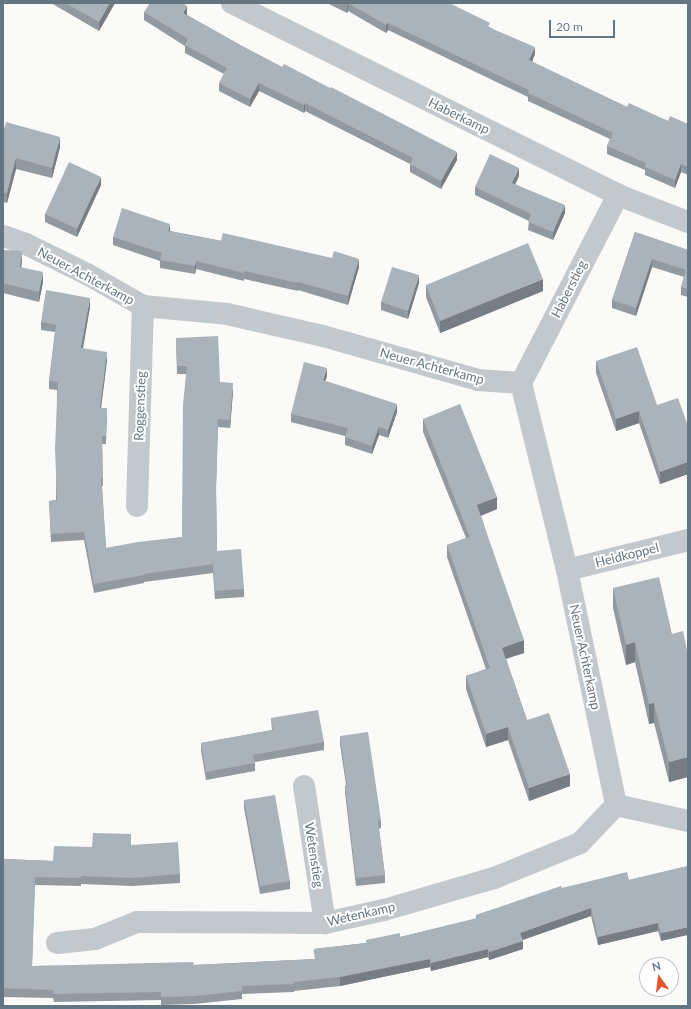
<!DOCTYPE html>
<style>
body{margin:0}
#map{position:relative;width:691px;height:1009px;overflow:hidden;background:#fafaf8;font-family:Lato,sans-serif}
div>[style]{position:absolute}
[style*='--x']{left:calc(var(--x)*1px);top:calc(var(--y)*1px);width:calc(var(--w)*1px);rotate:calc(var(--a)*1deg)}
.minor>*{height:22px;margin:-11px;padding:0 11px;transform-origin:11px;border-radius:11px;background:#c3c8cc}
.wall>*{inset:0;background:#929a9f}
.shaded-wall>*{inset:0;background:#777d82}
.building>*{inset:0;background:#aab3b9}
span{translate:-50% -50%;white-space:nowrap;text-align:center;line-height:1.15;-webkit-text-stroke:4px #fff;paint-order:stroke}
.street-label{font-size:13px;color:#657683}
.frame{position:absolute;inset:0;border:4px solid #657683;pointer-events:none}
.north{position:absolute;left:639px;top:957px;width:40px;height:40px;box-sizing:border-box;background:#fff;border:1px solid #c1c8cd;border-radius:50%;rotate:346deg;font-size:11px;font-weight:700;line-height:16px;text-align:center;color:#657683}
.north::after{content:'';display:block;margin:auto;width:14px;height:18px;background:#e4572e;clip-path:polygon(50% 0,100% 100%,50% 72%,0 100%)}
.scale{position:absolute;left:549px;top:20px;width:66px;height:18px;box-sizing:border-box;border:2px solid #657683;border-top:0;padding-left:5px;font-size:12px;line-height:14px;white-space:nowrap;color:#657683;-webkit-text-stroke:3px #fff;paint-order:stroke}
</style>
<div id="map">
<div class="minor">
<div style="--x:232;--y:3;--w:431;--a:26.4"></div>
<div style="--x:618;--y:195;--w:75;--a:21.1"></div>
<div style="--x:3;--y:236;--w:24;--a:19"></div>
<div style="--x:26;--y:244;--w:68;--a:26.2"></div>
<div style="--x:87;--y:274;--w:64;--a:29.7"></div>
<div style="--x:143;--y:306;--w:84;--a:5.4"></div>
<div style="--x:227;--y:314;--w:98;--a:12.9"></div>
<div style="--x:323;--y:336;--w:161;--a:15.8"></div>
<div style="--x:478;--y:380;--w:43;--a:4"></div>
<div style="--x:521;--y:383;--w:193;--a:76.2"></div>
<div style="--x:567;--y:570;--w:240;--a:78.2"></div>
<div style="--x:616;--y:805;--w:74;--a:12.5"></div>
<div style="--x:521;--y:383;--w:212;--a:-62.7"></div>
<div style="--x:137;--y:506;--w:200;--a:-88.3"></div>
<div style="--x:567;--y:570;--w:125;--a:-13.9"></div>
<div style="--x:304;--y:786;--w:139;--a:81.3"></div>
<div style="--x:57;--y:943;--w:38;--a:-6"></div>
<div style="--x:95;--y:939;--w:45;--a:-22"></div>
<div style="--x:137;--y:922;--w:188;--a:0.3"></div>
<div style="--x:325;--y:923;--w:60;--a:-12.4"></div>
<div style="--x:384;--y:910;--w:115;--a:-16.2"></div>
<div style="--x:494;--y:878;--w:93;--a:-22.1"></div>
<div style="--x:580;--y:843;--w:52;--a:-46.5"></div>
</div>
<div class="wall">
<div style="clip-path:polygon(51px 3px,115px 3px,99px 31px)"></div>
<div style="clip-path:polygon(327px 3px,449px 3px,535px 54px,532px 62px,627px 107px,668px 121px,688px 124px,688px 175px,681px 172px,675px 188px,645px 175px,645px 170px,607px 154px,607px 146px,610px 139px,528px 101px,528px 97px,388px 30px,386px 33px,348px 11px,347px 13px)"></div>
<div style="clip-path:polygon(144px 12px,187px 14px,187px 15px,242px 46px,457px 160px,441px 189px,410px 172px,410px 164px,305px 111px,304px 113px,259px 91px,250px 107px,219px 91px,219px 83px,224px 74px,185px 53px,185px 46px,144px 20px)"></div>
<div style="clip-path:polygon(3px 132px,60px 147px,52px 178px,16px 169px,7px 203px,3px 202px)"></div>
<div style="clip-path:polygon(519px 176px,515px 184px,565px 213px,553px 240px,528px 230px,529px 221px,475px 195px,475px 187px)"></div>
<div style="clip-path:polygon(101px 185px,77px 237px,45px 222px,45px 214px)"></div>
<div style="clip-path:polygon(170px 231px,359px 267px,348px 305px,298px 290px,298px 291px,244px 279px,244px 281px,196px 269px,195px 274px,160px 268px,160px 261px,113px 245px,113px 237px)"></div>
<div style="clip-path:polygon(635px 232px,688px 250px,688px 297px,681px 295px,681px 287px,684px 277px,652px 267px,636px 316px,612px 308px,612px 300px)"></div>
<div style="clip-path:polygon(3px 260px,22px 261px,21px 267px,43px 282px,39px 302px,3px 293px)"></div>
<div style="clip-path:polygon(419px 283px,408px 319px,381px 310px,381px 302px)"></div>
<div style="clip-path:polygon(426px 285px,543px 291px,440px 333px,426px 297px)"></div>
<div style="clip-path:polygon(90px 307px,83px 349px,107px 360px,101px 408px,107px 416px,106px 444px,102px 444px,103px 486px,102px 486px,106px 548px,182px 537px,186px 374px,177px 374px,176px 338px,220px 382px,233px 391px,230px 428px,218px 427px,216px 491px,217px 551px,244px 589px,244px 597px,215px 599px,213px 573px,144px 582px,144px 583px,94px 593px,84px 540px,51px 542px,49px 501px,56px 500px,57px 390px,49px 389px,49px 381px,55px 332px,41px 330px,41px 322px)"></div>
<div style="clip-path:polygon(596px 361px,657px 405px,688px 426px,688px 474px,660px 484px,639px 423px,616px 431px,596px 373px)"></div>
<div style="clip-path:polygon(327px 376px,325px 381px,397px 412px,388px 438px,379px 435px,372px 454px,345px 445px,345px 436px,291px 422px,291px 414px)"></div>
<div style="clip-path:polygon(423px 419px,497px 509px,481px 516px,524px 653px,506px 659px,527px 720px,570px 786px,529px 801px,508px 740px,486px 747px,466px 689px,466px 676px,486px 669px,447px 557px,447px 545px,466px 538px,423px 432px)"></div>
<div style="clip-path:polygon(613px 588px,672px 634px,688px 655px,688px 777px,669px 782px,654px 723px,649px 724px,635px 662px,626px 665px,613px 608px)"></div>
<div style="clip-path:polygon(271px 718px,324px 742px,324px 750px,255px 762px,255px 771px,206px 780px,201px 751px,201px 743px,272px 730px)"></div>
<div style="clip-path:polygon(340px 736px,381px 820px,381px 828px,379px 829px,385px 875px,385px 883px,356px 886px,345px 793px,345px 785px,346px 785px,340px 744px)"></div>
<div style="clip-path:polygon(244px 800px,290px 881px,290px 889px,260px 894px,244px 808px)"></div>
<div style="clip-path:polygon(92px 847px,180px 874px,180px 883px,132px 886px,81px 884px,81px 886px,35px 885px,32px 966px,194px 965px,315px 959px,314px 949px,366px 943px,366px 940px,400px 937px,476px 919px,476px 915px,562px 888px,629px 880px,688px 866px,661px 941px,658px 931px,598px 945px,591px 916px,522px 940px,523px 949px,489px 960px,488px 957px,431px 971px,430px 967px,340px 986px,294px 991px,294px 992px,242px 994px,242px 999px,194px 1004px,161px 1005px,161px 1000px,54px 1002px,53px 998px,3px 997px,3px 859px,53px 861px)"></div>
</div>
<div class="shaded-wall">
<div style="clip-path:polygon(110px 3px,115px 3px,99px 31px,99px 22px)"></div>
<div style="clip-path:polygon(348px 3px,348px 11px,347px 13px,347px 5px)"></div>
<div style="clip-path:polygon(187px 6px,187px 14px,183px 21px,183px 13px)"></div>
<div style="clip-path:polygon(388px 23px,388px 30px,386px 33px,386px 25px)"></div>
<div style="clip-path:polygon(535px 47px,535px 54px,529px 68px,529px 60px)"></div>
<div style="clip-path:polygon(259px 83px,259px 91px,250px 107px,250px 99px)"></div>
<div style="clip-path:polygon(305px 103px,305px 111px,304px 113px,304px 105px)"></div>
<div style="clip-path:polygon(60px 137px,60px 147px,52px 178px,52px 168px)"></div>
<div style="clip-path:polygon(457px 152px,457px 160px,441px 189px,441px 181px)"></div>
<div style="clip-path:polygon(16px 158px,16px 169px,7px 203px,7px 193px)"></div>
<div style="clip-path:polygon(681px 164px,681px 172px,675px 188px,675px 180px)"></div>
<div style="clip-path:polygon(519px 168px,519px 176px,512px 191px,512px 183px)"></div>
<div style="clip-path:polygon(101px 177px,101px 185px,77px 237px,77px 229px)"></div>
<div style="clip-path:polygon(565px 205px,565px 213px,553px 240px,553px 232px)"></div>
<div style="clip-path:polygon(170px 224px,170px 232px,168px 231px)"></div>
<div style="clip-path:polygon(22px 251px,22px 261px,20px 277px,20px 267px)"></div>
<div style="clip-path:polygon(359px 259px,359px 267px,348px 305px,348px 296px)"></div>
<div style="clip-path:polygon(652px 259px,652px 267px,636px 316px,636px 308px)"></div>
<div style="clip-path:polygon(196px 261px,196px 269px,195px 274px,195px 266px)"></div>
<div style="clip-path:polygon(43px 272px,43px 282px,39px 302px,39px 292px)"></div>
<div style="clip-path:polygon(419px 275px,419px 283px,408px 319px,408px 311px)"></div>
<div style="clip-path:polygon(543px 279px,543px 291px,440px 333px,440px 321px)"></div>
<div style="clip-path:polygon(90px 298px,90px 307px,81px 357px,81px 348px)"></div>
<div style="clip-path:polygon(107px 352px,107px 360px,100px 416px,100px 408px)"></div>
<div style="clip-path:polygon(327px 368px,327px 376px,323px 388px,323px 380px)"></div>
<div style="clip-path:polygon(233px 383px,233px 391px,230px 428px,230px 420px)"></div>
<div style="clip-path:polygon(397px 404px,397px 412px,388px 438px,388px 430px)"></div>
<div style="clip-path:polygon(639px 411px,639px 423px,616px 431px,616px 419px)"></div>
<div style="clip-path:polygon(379px 427px,379px 435px,372px 454px,372px 446px)"></div>
<div style="clip-path:polygon(688px 462px,688px 474px,660px 484px,660px 472px)"></div>
<div style="clip-path:polygon(497px 497px,497px 509px,477px 517px,477px 505px)"></div>
<div style="clip-path:polygon(524px 640px,524px 653px,502px 660px,502px 648px)"></div>
<div style="clip-path:polygon(635px 642px,635px 662px,626px 665px,626px 645px)"></div>
<div style="clip-path:polygon(654px 703px,654px 723px,649px 724px,649px 704px)"></div>
<div style="clip-path:polygon(508px 727px,508px 740px,486px 747px,486px 734px)"></div>
<div style="clip-path:polygon(688px 757px,688px 777px,669px 782px,669px 762px)"></div>
<div style="clip-path:polygon(570px 774px,570px 786px,529px 801px,529px 788px)"></div>
<div style="clip-path:polygon(591px 908px,591px 916px,520px 941px,520px 933px)"></div>
<div style="clip-path:polygon(658px 923px,658px 931px,598px 945px,598px 937px)"></div>
<div style="clip-path:polygon(688px 927px,688px 935px,661px 941px,661px 933px)"></div>
<div style="clip-path:polygon(523px 941px,523px 949px,489px 960px,489px 952px)"></div>
<div style="clip-path:polygon(488px 949px,488px 957px,431px 971px,431px 963px)"></div>
<div style="clip-path:polygon(430px 959px,430px 967px,340px 986px,340px 977px)"></div>
</div>
<div class="building">
<div style="clip-path:polygon(65px 3px,110px 3px,99px 22px)"></div>
<div style="clip-path:polygon(150px 3px,183px 3px,187px 6px,183px 13px,242px 46px,282px 67px,284px 64px,330px 88px,331px 87px,457px 152px,441px 181px,410px 164px,413px 158px,305px 103px,304px 105px,259px 83px,250px 99px,219px 83px,227px 68px,185px 45px,188px 39px,144px 12px)"></div>
<div style="clip-path:polygon(348px 3px,449px 3px,490px 23px,488px 27px,535px 47px,529px 60px,627px 107px,629px 103px,668px 121px,670px 116px,688px 124px,688px 167px,681px 164px,675px 180px,645px 167px,646px 163px,607px 146px,613px 133px,528px 93px,529px 90px,388px 23px,386px 25px)"></div>
<div style="clip-path:polygon(6px 122px,60px 137px,52px 168px,16px 158px,7px 193px,3px 192px,3px 132px)"></div>
<div style="clip-path:polygon(490px 154px,519px 168px,512px 183px,565px 205px,553px 232px,528px 222px,531px 214px,475px 187px)"></div>
<div style="clip-path:polygon(69px 162px,101px 177px,77px 229px,45px 214px)"></div>
<div style="clip-path:polygon(122px 208px,170px 224px,168px 231px,221px 241px,223px 233px,332px 258px,334px 251px,359px 259px,348px 296px,298px 282px,298px 283px,244px 271px,244px 273px,196px 261px,195px 266px,160px 260px,162px 253px,113px 237px)"></div>
<div style="clip-path:polygon(635px 232px,688px 250px,688px 289px,681px 287px,686px 270px,652px 259px,636px 308px,612px 300px)"></div>
<div style="clip-path:polygon(528px 243px,543px 279px,440px 321px,426px 285px)"></div>
<div style="clip-path:polygon(4px 250px,22px 251px,20px 267px,43px 272px,39px 292px,3px 283px,3px 260px)"></div>
<div style="clip-path:polygon(392px 267px,419px 275px,408px 311px,381px 302px)"></div>
<div style="clip-path:polygon(46px 290px,90px 298px,81px 348px,107px 352px,100px 408px,107px 408px,106px 436px,102px 436px,103px 478px,101px 478px,106px 548px,138px 542px,182px 537px,183px 404px,187px 366px,177px 366px,176px 338px,218px 336px,220px 382px,233px 383px,230px 420px,218px 419px,216px 485px,217px 551px,241px 549px,244px 589px,215px 591px,213px 564px,144px 574px,144px 575px,94px 584px,84px 532px,51px 534px,49px 501px,57px 500px,55px 448px,58px 382px,49px 381px,56px 325px,41px 322px)"></div>
<div style="clip-path:polygon(637px 347px,657px 405px,678px 398px,688px 426px,688px 462px,660px 472px,639px 411px,616px 419px,596px 361px)"></div>
<div style="clip-path:polygon(304px 362px,327px 368px,323px 380px,397px 404px,388px 430px,379px 427px,372px 446px,345px 437px,348px 428px,291px 414px)"></div>
<div style="clip-path:polygon(460px 404px,497px 497px,477px 505px,524px 640px,502px 648px,527px 720px,549px 713px,570px 774px,529px 788px,508px 727px,486px 734px,466px 676px,490px 668px,447px 545px,470px 537px,423px 419px)"></div>
<div style="clip-path:polygon(659px 577px,672px 634px,683px 631px,688px 655px,688px 757px,669px 762px,654px 703px,649px 704px,635px 642px,626px 645px,613px 588px)"></div>
<div style="clip-path:polygon(318px 710px,324px 742px,253px 755px,255px 763px,206px 772px,201px 743px,273px 730px,271px 718px)"></div>
<div style="clip-path:polygon(368px 732px,381px 820px,378px 821px,385px 875px,356px 878px,345px 785px,347px 785px,340px 736px)"></div>
<div style="clip-path:polygon(275px 795px,290px 881px,260px 886px,244px 800px)"></div>
<div style="clip-path:polygon(93px 833px,131px 834px,131px 845px,178px 842px,180px 874px,132px 878px,81px 876px,81px 878px,35px 877px,32px 966px,193px 962px,194px 965px,315px 959px,314px 949px,366px 943px,366px 940px,400px 933px,400px 937px,477px 918px,476px 915px,561px 886px,562px 888px,627px 872px,629px 880px,688px 866px,688px 927px,661px 933px,658px 923px,598px 937px,591px 908px,520px 933px,523px 941px,489px 952px,488px 949px,431px 963px,430px 959px,340px 977px,294px 982px,294px 984px,242px 986px,242px 991px,194px 996px,161px 997px,161px 992px,54px 994px,53px 990px,3px 988px,3px 859px,53px 861px,54px 846px,92px 847px)"></div>
</div>
<div class="street-label">
<span style="left:459px;top:116px;rotate:26deg">Haberkamp</span>
<span style="left:86px;top:276px;rotate:28deg">Neuer Achterkamp</span>
<span style="left:569px;top:289px;rotate:-63deg">Haberstieg</span>
<span style="left:432px;top:366px;rotate:15deg">Neuer Achterkamp</span>
<span style="left:140px;top:406px;rotate:-88deg">Roggenstieg</span>
<span style="left:627px;top:555px;rotate:-14deg">Heidkoppel</span>
<span style="left:585px;top:657px;rotate:78deg">Neuer Achterkamp</span>
<span style="left:314px;top:855px;rotate:81deg">Wetenstieg</span>
<span style="left:361px;top:914px;rotate:-13deg">Wetenkamp</span>
</div>
<div class="frame"></div>
<div class="north">N</div>
<div class="scale">20 m</div>
</div>
